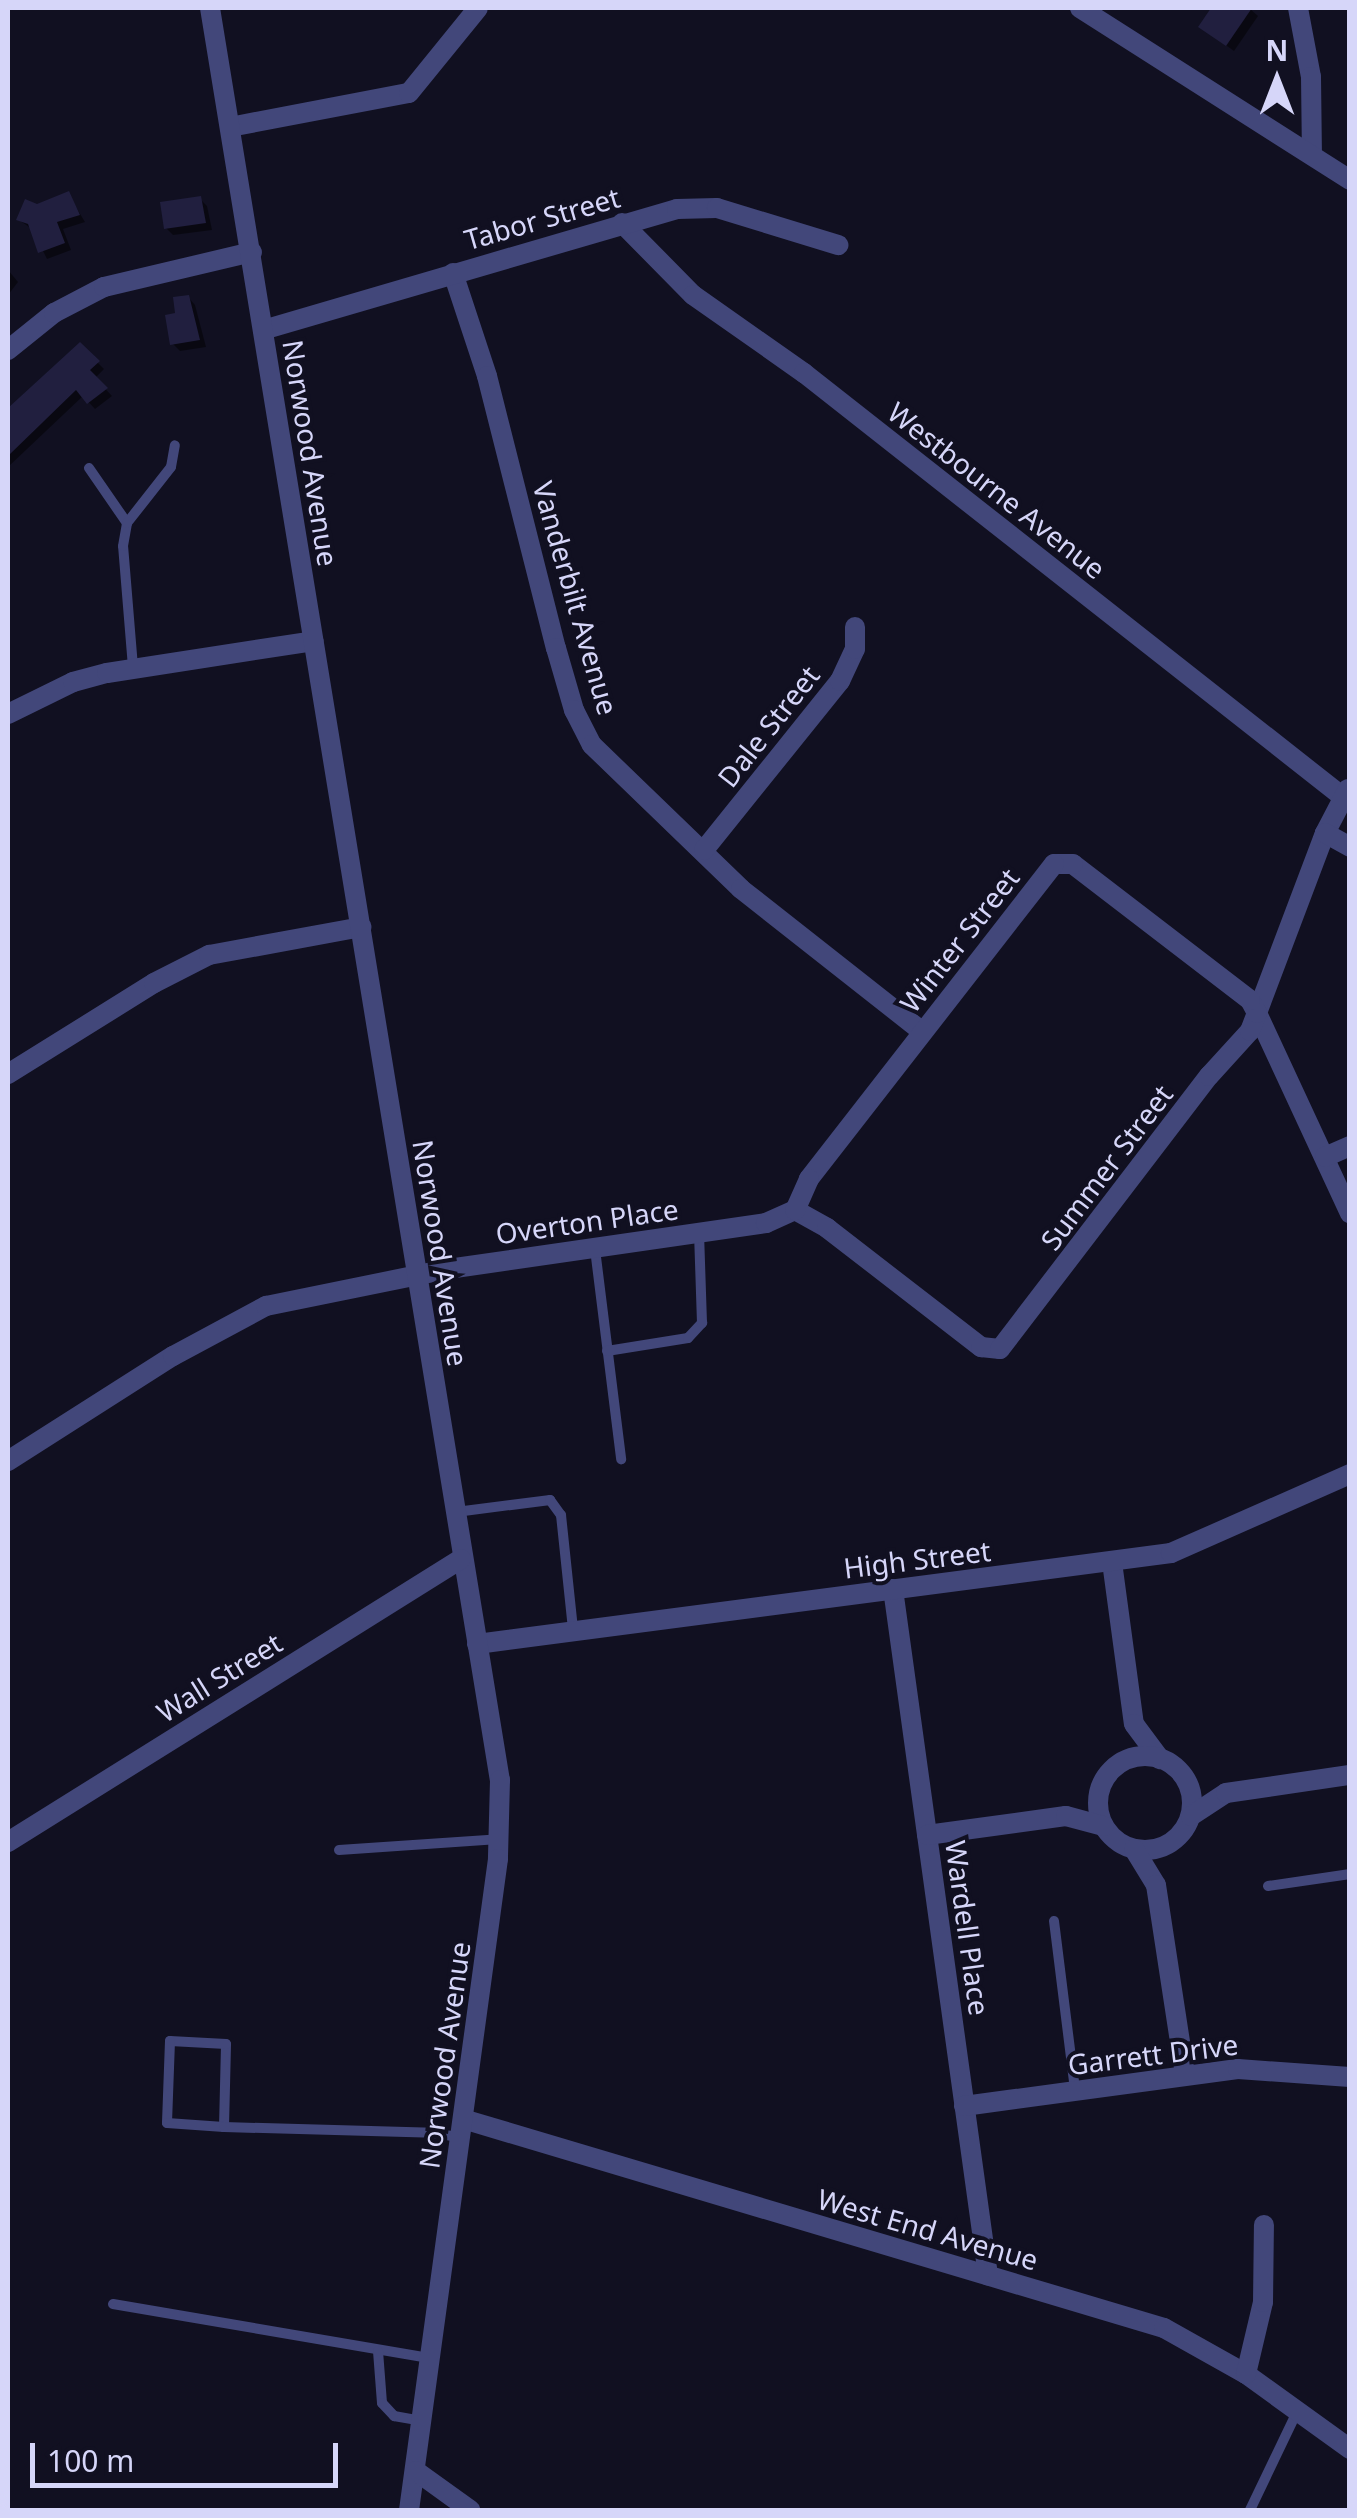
<!DOCTYPE html>
<style>
body{margin:0}
#map{position:relative;width:1357px;height:2518px;overflow:hidden;background:#111021;font-family:"Noto Sans",sans-serif}
div>[style]{position:absolute}
[style*='--x']{left:calc(var(--x)*1px);top:calc(var(--y)*1px);width:calc(var(--w)*1px);rotate:calc(var(--a)*1deg)}
.shadow>*{inset:0;background:#0007}
.building>*{inset:0;background:#211f3f}
.service>*{height:10px;margin:-5px;padding:0 5px;transform-origin:5px;border-radius:5px;background:#42477a}
.minor>*{height:20px;margin:-10px;padding:0 10px;transform-origin:10px;border-radius:10px;background:#42477a}
.minor>.ring{margin:-10px;padding:0;box-sizing:content-box;background:none;border:20px solid #42477a;border-radius:50%}
.tertiary>*{height:20px;margin:-10px;padding:0 10px;transform-origin:10px;border-radius:10px;background:#42477a}
span{translate:-50% -50%;white-space:nowrap;text-align:center;line-height:1.15;-webkit-text-stroke:8px #111021;paint-order:stroke}
.street-label{font-size:28px;color:#d6d6f9}
.frame{position:absolute;inset:0;border:10px solid #d6d6f9;pointer-events:none}
.north{position:absolute;left:1227px;top:30px;width:100px;height:100px;-webkit-text-stroke:8px #111021;paint-order:stroke;rotate:0deg;font-size:28px;font-weight:700;line-height:40px;text-align:center;color:#d6d6f9}
.north::after{content:'';display:block;margin:auto;width:35px;height:45px;background:#d6d6f9;clip-path:polygon(50% 0,100% 100%,50% 72%,0 100%)}
.scale{position:absolute;left:30px;top:2443px;width:308px;height:45px;box-sizing:border-box;border:5px solid #d6d6f9;border-top:0;padding-left:12px;font-size:30px;line-height:35px;white-space:nowrap;color:#d6d6f9;-webkit-text-stroke:8px #111021;paint-order:stroke}
</style>
<div id="map">
<div class="shadow">
<div style="clip-path:polygon(1214px 8px,1249px 8px,1258px 16px,1234px 51px,1201px 27px)"></div>
<div style="clip-path:polygon(68px 194px,85px 222px,63px 229px,71px 250px,47px 259px,32px 229px,19px 220px,37px 206px)"></div>
<div style="clip-path:polygon(200px 199px,207px 206px,212px 230px,173px 235px,166px 228px)"></div>
<div style="clip-path:polygon(8px 270px,18px 282px,8px 295px)"></div>
<div style="clip-path:polygon(188px 297px,195px 305px,206px 347px,180px 351px,173px 344px,178px 314px)"></div>
<div style="clip-path:polygon(80px 345px,104px 369px,95px 378px,112px 396px,95px 409px,83px 396px,8px 467px,8px 413px)"></div>
</div>
<div class="building">
<div style="clip-path:polygon(1211px 8px,1252px 8px,1226px 46px,1198px 27px)"></div>
<div style="clip-path:polygon(69px 191px,80px 215px,57px 222px,65px 243px,38px 253px,28px 224px,16px 220px,25px 199px,37px 204px)"></div>
<div style="clip-path:polygon(201px 196px,206px 223px,164px 229px,160px 202px)"></div>
<div style="clip-path:polygon(189px 295px,200px 340px,170px 345px,165px 315px,175px 313px,173px 297px)"></div>
<div style="clip-path:polygon(80px 342px,100px 361px,90px 370px,108px 388px,87px 404px,76px 390px,8px 456px,8px 408px)"></div>
</div>
<div class="service">
<div style="--x:89;--y:468;--w:67;--a:55.4"></div>
<div style="--x:133;--y:667;--w:121;--a:-94.7"></div>
<div style="--x:123;--y:546;--w:23;--a:-80"></div>
<div style="--x:127;--y:523;--w:71;--a:-51.8"></div>
<div style="--x:171;--y:467;--w:22;--a:-80"></div>
<div style="--x:595;--y:1249;--w:212;--a:82.9"></div>
<div style="--x:607;--y:1351;--w:82;--a:-9.1"></div>
<div style="--x:688;--y:1338;--w:21;--a:-47"></div>
<div style="--x:702;--y:1323;--w:90;--a:-91.9"></div>
<div style="--x:456;--y:1512;--w:95;--a:-7.3"></div>
<div style="--x:550;--y:1500;--w:19;--a:54"></div>
<div style="--x:561;--y:1515;--w:116;--a:84"></div>
<div style="--x:339;--y:1850;--w:160;--a:-3.9"></div>
<div style="--x:1268;--y:1886;--w:83;--a:-8.3"></div>
<div style="--x:1054;--y:1921;--w:170;--a:82.9"></div>
<div style="--x:224;--y:2127;--w:83;--a:-88.6"></div>
<div style="--x:226;--y:2044;--w:56;--a:-176.9"></div>
<div style="--x:170;--y:2041;--w:82;--a:92.1"></div>
<div style="--x:167;--y:2123;--w:57;--a:4"></div>
<div style="--x:224;--y:2127;--w:209;--a:1.6"></div>
<div style="--x:433;--y:2133;--w:26;--a:9"></div>
<div style="--x:113;--y:2304;--w:322;--a:9.7"></div>
<div style="--x:378;--y:2351;--w:52;--a:85.6"></div>
<div style="--x:382;--y:2403;--w:18;--a:47"></div>
<div style="--x:394;--y:2416;--w:28;--a:10"></div>
<div style="--x:1250;--y:2510;--w:109;--a:-64.4"></div>
</div>
<div class="minor">
<div style="--x:1298;--y:8;--w:70;--a:79.3"></div>
<div style="--x:1311;--y:77;--w:78;--a:89.3"></div>
<div style="--x:230;--y:127;--w:182;--a:-10.8"></div>
<div style="--x:409;--y:93;--w:109;--a:-50.9"></div>
<div style="--x:622;--y:223;--w:101;--a:45.4"></div>
<div style="--x:693;--y:295;--w:136;--a:35.1"></div>
<div style="--x:804;--y:373;--w:686;--a:38.19"></div>
<div style="--x:453;--y:273;--w:108;--a:71.7"></div>
<div style="--x:487;--y:376;--w:281;--a:75.8"></div>
<div style="--x:556;--y:648;--w:65;--a:73.8"></div>
<div style="--x:574;--y:710;--w:39;--a:63"></div>
<div style="--x:592;--y:745;--w:207;--a:44"></div>
<div style="--x:741;--y:889;--w:231;--a:38.2"></div>
<div style="--x:263;--y:330;--w:431;--a:-16.3"></div>
<div style="--x:677;--y:209;--w:40;--a:-1.4"></div>
<div style="--x:717;--y:208;--w:127;--a:17"></div>
<div style="--x:8;--y:350;--w:59;--a:-38.8"></div>
<div style="--x:54;--y:313;--w:56;--a:-27.5"></div>
<div style="--x:104;--y:287;--w:152;--a:-13.3"></div>
<div style="--x:8;--y:714;--w:72;--a:-26.2"></div>
<div style="--x:73;--y:682;--w:35;--a:-15"></div>
<div style="--x:107;--y:673;--w:209;--a:-8.8"></div>
<div style="--x:1348;--y:789;--w:50;--a:117.6"></div>
<div style="--x:1325;--y:833;--w:192;--a:110.7"></div>
<div style="--x:1257;--y:1013;--w:221;--a:65.1"></div>
<div style="--x:1325;--y:833;--w:29;--a:29"></div>
<div style="--x:704;--y:850;--w:217;--a:-51.2"></div>
<div style="--x:840;--y:681;--w:35;--a:-65"></div>
<div style="--x:855;--y:649;--w:22;--a:-90"></div>
<div style="--x:8;--y:1074;--w:172;--a:-31.9"></div>
<div style="--x:154;--y:983;--w:62;--a:-27"></div>
<div style="--x:209;--y:955;--w:155;--a:-10.4"></div>
<div style="--x:1325;--y:1157;--w:27;--a:-24"></div>
<div style="--x:8;--y:1461;--w:196;--a:-32.5"></div>
<div style="--x:173;--y:1356;--w:106;--a:-28.3"></div>
<div style="--x:266;--y:1306;--w:186;--a:-11.5"></div>
<div style="--x:448;--y:1269;--w:321;--a:-8.2"></div>
<div style="--x:766;--y:1223;--w:32;--a:-24"></div>
<div style="--x:795;--y:1210;--w:37;--a:29"></div>
<div style="--x:827;--y:1228;--w:195;--a:37.7"></div>
<div style="--x:981;--y:1347;--w:19;--a:6"></div>
<div style="--x:1000;--y:1349;--w:344;--a:-52.6"></div>
<div style="--x:1209;--y:1076;--w:61;--a:-47.7"></div>
<div style="--x:1250;--y:1031;--w:19;--a:-69"></div>
<div style="--x:1257;--y:1013;--w:15;--a:-118"></div>
<div style="--x:1250;--y:1000;--w:223;--a:-142.5"></div>
<div style="--x:1073;--y:864;--w:19;--a:180"></div>
<div style="--x:1054;--y:864;--w:399;--a:127.9"></div>
<div style="--x:809;--y:1179;--w:34;--a:114"></div>
<div style="--x:1112;--y:1562;--w:163;--a:82.3"></div>
<div style="--x:1134;--y:1724;--w:44;--a:53.4"></div>
<div style="--x:893;--y:1589;--w:693;--a:82.12"></div>
<div style="--x:477;--y:1644;--w:700;--a:-7.47"></div>
<div style="--x:1171;--y:1553;--w:196;--a:-23.8"></div>
<div class="ring" style="left:1098px;top:1756px;width:74px;height:74px"></div>
<div style="--x:1191;--y:1816;--w:42;--a:-33.3"></div>
<div style="--x:1226;--y:1793;--w:125;--a:-8.3"></div>
<div style="--x:927;--y:1835;--w:140;--a:-7.8"></div>
<div style="--x:1066;--y:1816;--w:39;--a:15"></div>
<div style="--x:1134;--y:1849;--w:42;--a:58.6"></div>
<div style="--x:1156;--y:1885;--w:191;--a:81.3"></div>
<div style="--x:964;--y:2106;--w:276;--a:-7.7"></div>
<div style="--x:1238;--y:2069;--w:112;--a:4.1"></div>
<div style="--x:463;--y:2119;--w:731;--a:16.6"></div>
<div style="--x:1164;--y:2328;--w:94;--a:29.3"></div>
<div style="--x:1246;--y:2374;--w:128;--a:35.8"></div>
<div style="--x:1246;--y:2374;--w:74;--a:-76.7"></div>
<div style="--x:1263;--y:2302;--w:77;--a:-89.3"></div>
</div>
<div class="tertiary">
<div style="--x:210;--y:8;--w:1796;--a:80.71"></div>
<div style="--x:500;--y:1780;--w:79;--a:91.5"></div>
<div style="--x:498;--y:1859;--w:657;--a:97.78"></div>
<div style="--x:1080;--y:8;--w:320;--a:32.5"></div>
<div style="--x:8;--y:1842;--w:534;--a:-31.99"></div>
<div style="--x:416;--y:2471;--w:67;--a:35.8"></div>
</div>
<div class="street-label">
<span style="left:542px;top:218px;rotate:-16deg">Tabor Street</span>
<span style="left:311px;top:453px;rotate:81deg">Norwood Avenue</span>
<span style="left:997px;top:490px;rotate:38deg">Westbourne Avenue</span>
<span style="left:576px;top:598px;rotate:74deg">Vanderbilt Avenue</span>
<span style="left:768px;top:726px;rotate:-52deg">Dale Street</span>
<span style="left:959px;top:940px;rotate:-52deg">Winter Street</span>
<span style="left:1106px;top:1167px;rotate:-53deg">Summer Street</span>
<span style="left:587px;top:1221px;rotate:-8deg">Overton Place</span>
<span style="left:441px;top:1253px;rotate:81deg">Norwood Avenue</span>
<span style="left:917px;top:1559px;rotate:-7deg">High Street</span>
<span style="left:219px;top:1677px;rotate:-32deg">Wall Street</span>
<span style="left:968px;top:1928px;rotate:82deg">Wardell Place</span>
<span style="left:1153px;top:2054px;rotate:-7deg">Garrett Drive</span>
<span style="left:444px;top:2055px;rotate:-82deg">Norwood Avenue</span>
<span style="left:928px;top:2229px;rotate:16deg">West End Avenue</span>
</div>
<div class="frame"></div>
<div class="north">N</div>
<div class="scale">100 m</div>
</div>
